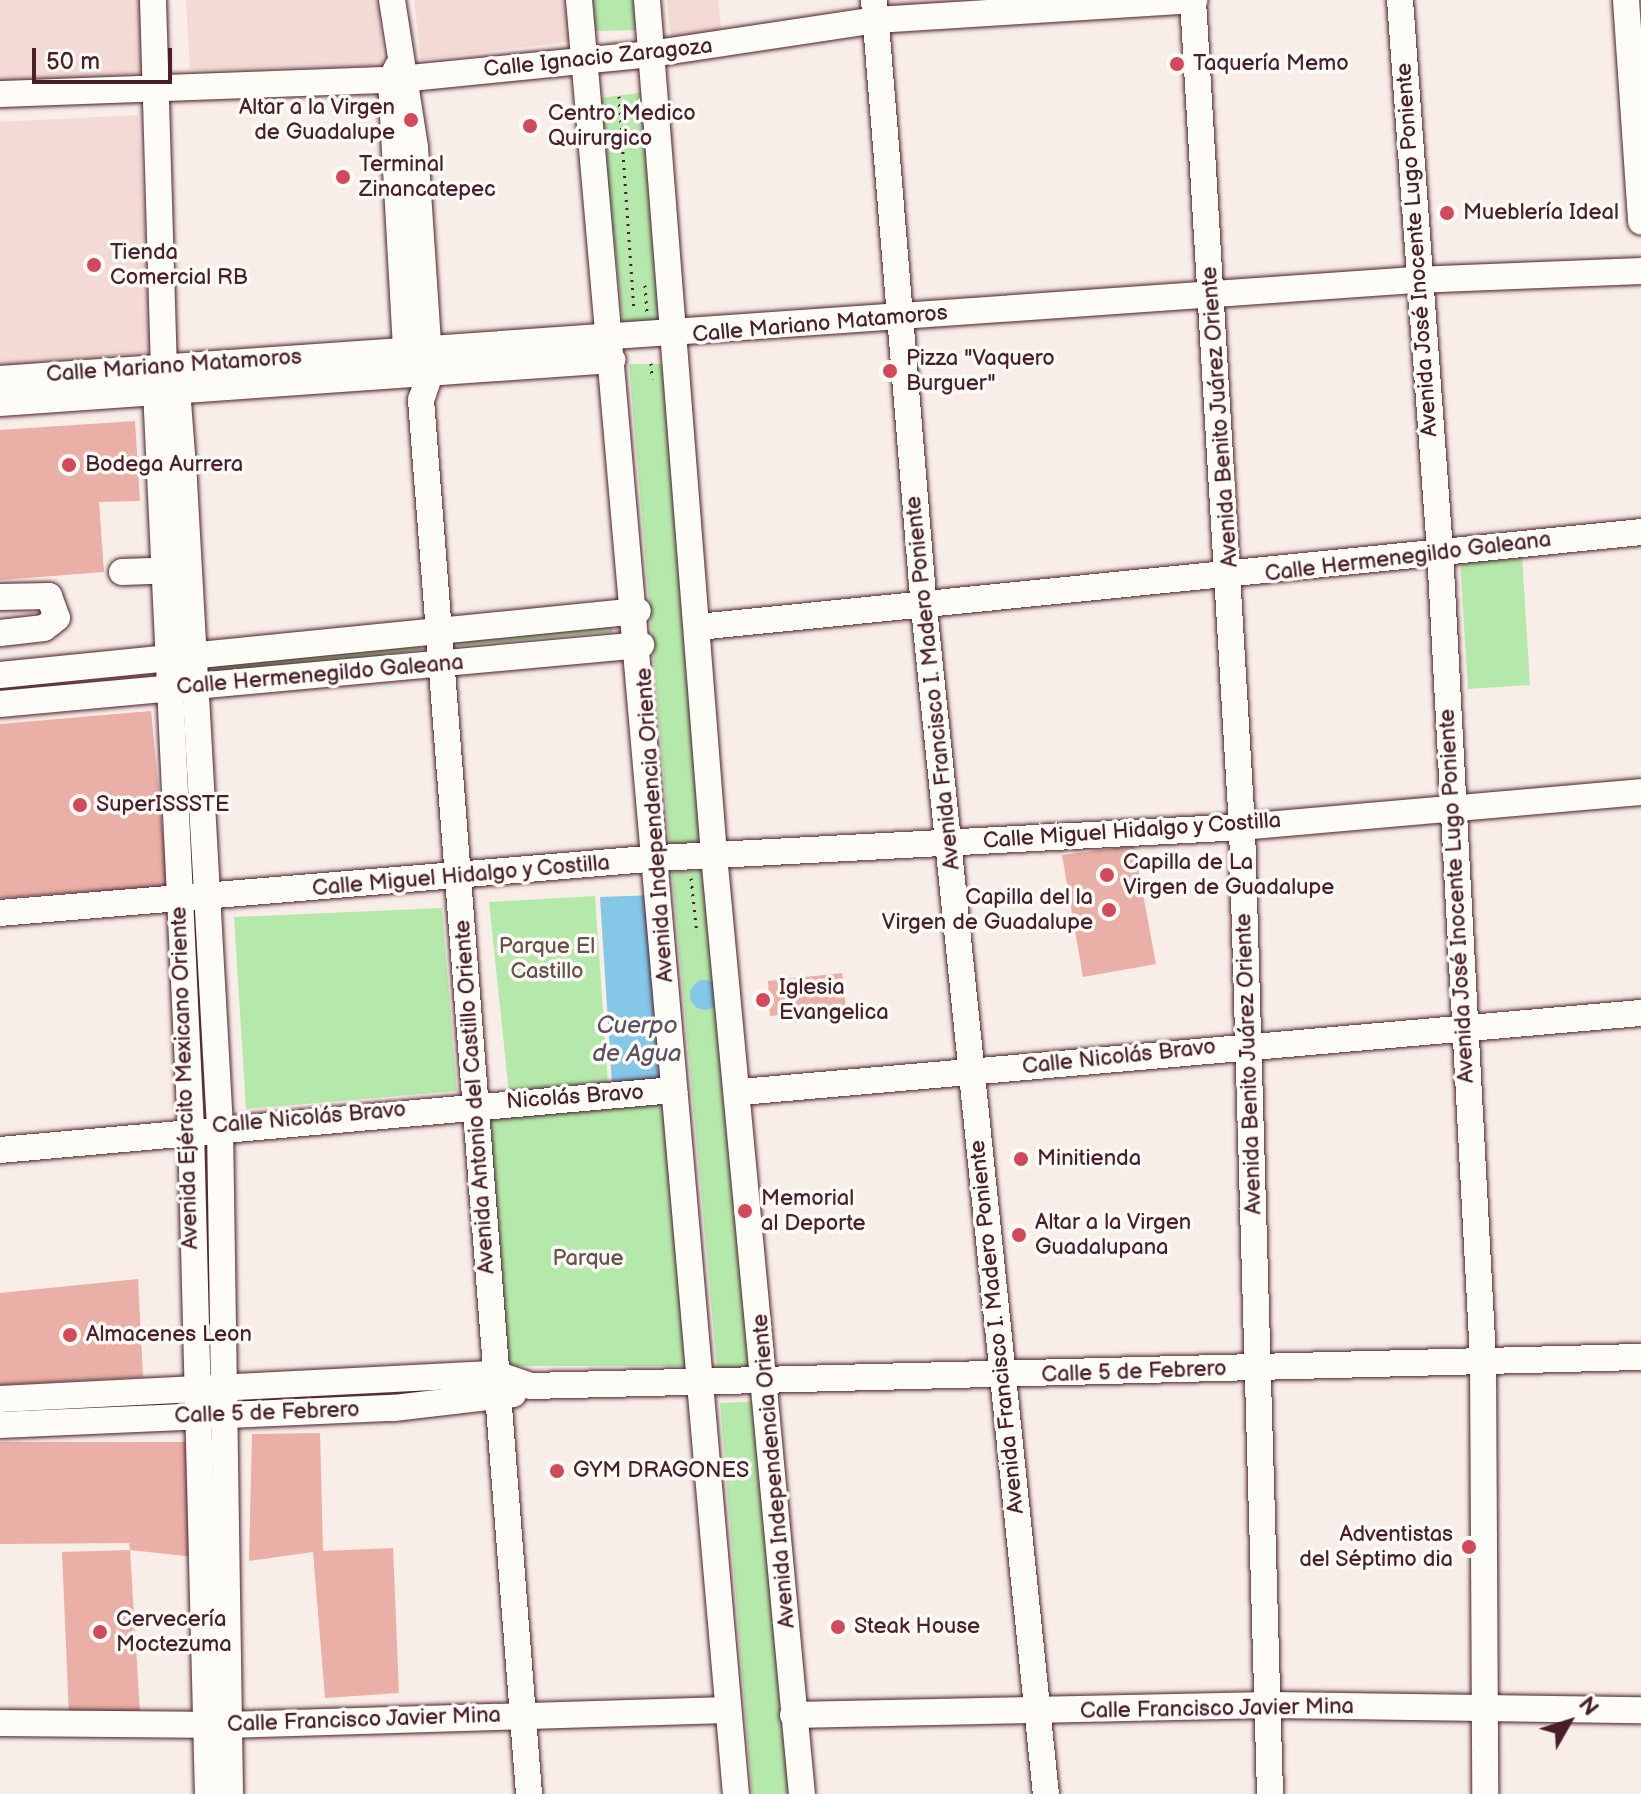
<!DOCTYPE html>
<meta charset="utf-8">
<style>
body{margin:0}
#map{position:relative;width:1641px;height:1794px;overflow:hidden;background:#f9ede7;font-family:"Balsamiq Sans",sans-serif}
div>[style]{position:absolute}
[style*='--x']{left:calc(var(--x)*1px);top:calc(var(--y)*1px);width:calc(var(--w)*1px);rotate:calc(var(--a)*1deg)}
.built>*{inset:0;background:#f4dad4}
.green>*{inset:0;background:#b5e9ab}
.water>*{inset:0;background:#85c7e6}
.round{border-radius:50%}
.building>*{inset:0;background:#eaafa6}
.path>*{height:3px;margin-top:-1.5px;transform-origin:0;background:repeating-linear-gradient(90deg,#4a1f2b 0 2px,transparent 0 8px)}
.roads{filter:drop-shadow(0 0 2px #4a1f2b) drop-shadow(0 0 2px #4a1f2b)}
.minor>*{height:26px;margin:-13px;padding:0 13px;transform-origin:13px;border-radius:13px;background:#fdfcf7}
.dots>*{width:22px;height:22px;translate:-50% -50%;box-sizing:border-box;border:4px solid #fdfcf7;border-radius:50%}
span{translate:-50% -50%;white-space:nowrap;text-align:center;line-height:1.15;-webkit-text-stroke:7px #fdfcf7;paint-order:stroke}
.street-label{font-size:22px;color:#4a1f2b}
.poi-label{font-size:22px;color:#4a1f2b}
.left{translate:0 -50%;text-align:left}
.right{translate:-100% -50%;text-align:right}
.park-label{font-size:22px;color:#65524b}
.water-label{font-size:24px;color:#5c5163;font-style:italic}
.north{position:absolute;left:1529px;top:1682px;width:80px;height:80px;-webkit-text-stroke:6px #fdfcf7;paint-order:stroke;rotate:51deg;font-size:22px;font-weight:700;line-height:32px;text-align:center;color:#4a1f2b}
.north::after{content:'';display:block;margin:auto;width:28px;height:36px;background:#4a1f2b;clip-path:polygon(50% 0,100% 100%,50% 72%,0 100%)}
.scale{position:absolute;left:32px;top:48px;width:140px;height:36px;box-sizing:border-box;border:4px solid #4a1f2b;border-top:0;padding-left:10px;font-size:24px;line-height:28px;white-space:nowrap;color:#4a1f2b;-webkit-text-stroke:6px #fdfcf7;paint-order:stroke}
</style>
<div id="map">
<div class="built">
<div style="clip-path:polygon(0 0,141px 0,142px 73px,0 82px)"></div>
<div style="clip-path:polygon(186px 0,379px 0,383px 66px,190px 70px)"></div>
<div style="clip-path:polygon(414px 0,571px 0,575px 41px,421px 60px)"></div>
<div style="clip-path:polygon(667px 0,718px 0,723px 45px,672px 48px)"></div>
<div style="clip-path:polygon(891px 0,1043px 0,892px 10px)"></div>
<div style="clip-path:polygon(138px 115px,152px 352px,0 366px,0 122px)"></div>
</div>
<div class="green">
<div style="clip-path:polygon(593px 0,637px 0,639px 30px,595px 31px)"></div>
<div style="clip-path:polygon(647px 92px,664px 321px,623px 322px,599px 98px)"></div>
<div style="clip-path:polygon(629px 364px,668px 364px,708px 845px,670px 850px)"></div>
<div style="clip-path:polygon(1522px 556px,1530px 685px,1468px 689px,1460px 560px)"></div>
<div style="clip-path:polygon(612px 622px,612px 632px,458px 646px,457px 633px)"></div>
<div style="clip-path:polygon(419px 637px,421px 650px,206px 678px,205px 663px)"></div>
<div style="clip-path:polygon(711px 870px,762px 1368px,717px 1368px,672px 872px)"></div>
<div style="clip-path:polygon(595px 896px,608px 1083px,509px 1093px,489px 902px)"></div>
<div style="clip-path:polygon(442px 908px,457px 1091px,246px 1109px,234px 917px)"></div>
<div style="clip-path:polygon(664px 1099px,690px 1366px,505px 1366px,483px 1109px)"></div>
<div style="clip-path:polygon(762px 1401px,794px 1794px,752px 1794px,720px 1403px)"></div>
</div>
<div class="water">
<div style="clip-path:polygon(655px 895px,669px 1084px,612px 1084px,600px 897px)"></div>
<div class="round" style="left:690px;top:980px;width:30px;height:30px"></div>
</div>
<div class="building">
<div style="clip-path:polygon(135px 421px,140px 501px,99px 502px,104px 572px,0 580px,0 430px)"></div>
<div style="clip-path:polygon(151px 711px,168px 886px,0 898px,0 724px)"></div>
<div style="clip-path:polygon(1134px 846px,1156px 964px,1083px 977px,1062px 855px)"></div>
<div style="clip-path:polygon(842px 973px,846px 1009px,770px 1016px,768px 981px)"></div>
<div style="clip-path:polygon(138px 1279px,143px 1377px,0 1385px,0 1293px)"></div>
<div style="clip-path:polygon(320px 1433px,323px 1551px,393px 1548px,399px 1693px,325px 1698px,313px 1552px,249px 1561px,252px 1434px)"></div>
<div style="clip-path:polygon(0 1442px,192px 1442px,194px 1557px,130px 1550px,129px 1543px,0 1544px)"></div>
<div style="clip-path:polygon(130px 1550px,140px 1713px,69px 1716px,62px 1552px)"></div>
</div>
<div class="path">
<div style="--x:619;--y:96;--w:216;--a:86"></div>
<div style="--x:645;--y:285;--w:28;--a:86"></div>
<div style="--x:651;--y:363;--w:16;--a:86"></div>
<div style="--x:691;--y:878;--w:56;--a:83.9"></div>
</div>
<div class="roads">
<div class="minor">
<div style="--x:153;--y:0;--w:363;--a:88.3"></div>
<div style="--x:164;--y:363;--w:29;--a:63"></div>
<div style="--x:177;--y:389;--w:92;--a:85.6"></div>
<div style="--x:184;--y:481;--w:646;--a:86.81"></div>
<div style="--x:220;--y:1126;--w:668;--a:89.14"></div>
<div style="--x:392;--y:0;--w:149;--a:81.1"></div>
<div style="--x:415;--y:147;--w:227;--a:86.2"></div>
<div style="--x:430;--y:374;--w:28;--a:109"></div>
<div style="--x:421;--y:400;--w:1398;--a:85.57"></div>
<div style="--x:579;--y:0;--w:1801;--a:85"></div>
<div style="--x:647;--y:0;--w:858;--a:85.52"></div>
<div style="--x:714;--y:855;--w:943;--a:84.65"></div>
<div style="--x:874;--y:0;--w:610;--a:85.3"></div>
<div style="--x:924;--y:608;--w:1192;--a:84.13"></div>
<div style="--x:1193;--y:0;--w:828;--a:86.61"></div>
<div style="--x:1242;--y:827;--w:967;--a:88.34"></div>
<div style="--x:1400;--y:0;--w:552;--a:85.85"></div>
<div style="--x:1440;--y:551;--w:808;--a:86.95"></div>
<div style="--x:1483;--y:1358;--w:436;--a:89.7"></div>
<div style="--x:1626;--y:0;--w:222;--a:86.1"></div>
<div style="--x:398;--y:66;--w:16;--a:117"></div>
<div style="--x:391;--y:80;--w:288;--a:86.8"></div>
<div style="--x:0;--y:94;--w:391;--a:-2.1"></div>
<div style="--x:391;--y:80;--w:261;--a:-5.7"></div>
<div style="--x:651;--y:54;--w:229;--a:-8.6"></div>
<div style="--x:877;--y:20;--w:318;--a:-3.6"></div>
<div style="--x:164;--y:363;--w:28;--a:107"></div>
<div style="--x:156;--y:390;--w:740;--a:87.29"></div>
<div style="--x:191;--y:1129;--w:665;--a:88.54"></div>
<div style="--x:0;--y:379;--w:1418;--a:-4"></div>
<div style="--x:1415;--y:280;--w:226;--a:-2.3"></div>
<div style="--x:0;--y:403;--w:614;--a:-4.02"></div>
<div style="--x:122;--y:572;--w:57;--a:-2"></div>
<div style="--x:0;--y:597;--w:49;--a:-1.2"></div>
<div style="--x:49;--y:596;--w:23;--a:70"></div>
<div style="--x:57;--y:618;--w:16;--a:142"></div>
<div style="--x:44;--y:628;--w:44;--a:173.5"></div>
<div style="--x:698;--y:627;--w:948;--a:-5.75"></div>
<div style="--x:0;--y:675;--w:641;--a:-5.73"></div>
<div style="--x:0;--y:704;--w:644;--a:-5.26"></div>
<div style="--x:0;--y:913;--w:661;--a:-4.77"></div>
<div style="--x:659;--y:858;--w:584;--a:-3.04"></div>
<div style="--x:1242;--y:827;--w:401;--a:-5"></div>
<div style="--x:741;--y:1092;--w:903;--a:-5.02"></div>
<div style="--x:0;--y:1150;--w:677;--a:-5.09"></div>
<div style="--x:0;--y:1399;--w:497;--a:-2.9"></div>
<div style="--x:496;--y:1374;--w:37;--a:19"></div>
<div style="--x:531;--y:1386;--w:1110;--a:-1.5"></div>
<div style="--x:0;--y:1425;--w:394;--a:-2.5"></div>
<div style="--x:394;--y:1408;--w:120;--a:-6.7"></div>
<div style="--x:793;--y:1715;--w:476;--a:-1.2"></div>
<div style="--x:1269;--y:1705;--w:372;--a:0.8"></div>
<div style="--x:0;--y:1723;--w:226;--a:0.5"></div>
<div style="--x:226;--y:1725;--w:501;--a:-1.71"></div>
</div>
</div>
<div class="dots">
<div style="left:1177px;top:64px;background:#d1495b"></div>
<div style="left:411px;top:120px;background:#d1495b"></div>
<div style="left:530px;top:126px;background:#d1495b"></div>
<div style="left:343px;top:177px;background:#d1495b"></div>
<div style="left:1447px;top:213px;background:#d1495b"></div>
<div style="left:94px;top:265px;background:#d1495b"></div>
<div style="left:890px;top:371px;background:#d1495b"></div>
<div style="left:69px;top:465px;background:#d1495b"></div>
<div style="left:80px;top:805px;background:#d1495b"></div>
<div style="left:1107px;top:875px;background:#d1495b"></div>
<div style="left:1109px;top:910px;background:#d1495b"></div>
<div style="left:763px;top:1000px;background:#d1495b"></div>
<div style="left:1021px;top:1159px;background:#d1495b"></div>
<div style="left:745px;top:1211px;background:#d1495b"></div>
<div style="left:1019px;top:1235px;background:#d1495b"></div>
<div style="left:70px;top:1335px;background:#d1495b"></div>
<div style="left:557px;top:1471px;background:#d1495b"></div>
<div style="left:1469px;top:1547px;background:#d1495b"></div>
<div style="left:838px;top:1627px;background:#d1495b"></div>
<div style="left:100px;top:1632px;background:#d1495b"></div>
</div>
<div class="street-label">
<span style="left:598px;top:58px;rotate:-6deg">Calle Ignacio Zaragoza</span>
<span style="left:1417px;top:250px;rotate:-94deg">Avenida José Inocente Lugo Poniente</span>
<span style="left:820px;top:324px;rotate:-5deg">Calle Mariano Matamoros</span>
<span style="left:174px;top:366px;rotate:-4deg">Calle Mariano Matamoros</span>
<span style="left:1220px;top:417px;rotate:-94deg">Avenida Benito Juárez Oriente</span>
<span style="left:1408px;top:557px;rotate:-7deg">Calle Hermenegildo Galeana</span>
<span style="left:320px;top:675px;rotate:-5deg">Calle Hermenegildo Galeana</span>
<span style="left:933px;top:683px;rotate:-96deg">Avenida Francisco I. Madero Poniente</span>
<span style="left:655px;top:825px;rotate:-94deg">Avenida Independencia Oriente</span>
<span style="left:1132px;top:831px;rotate:-4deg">Calle Miguel Hidalgo y Costilla</span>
<span style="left:461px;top:876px;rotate:-5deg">Calle Miguel Hidalgo y Costilla</span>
<span style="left:1457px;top:896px;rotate:-93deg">Avenida José Inocente Lugo Poniente</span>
<span style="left:1119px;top:1057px;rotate:-6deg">Calle Nicolás Bravo</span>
<span style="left:1249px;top:1064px;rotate:-92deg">Avenida Benito Juárez Oriente</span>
<span style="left:185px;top:1078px;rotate:-92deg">Avenida Ejército Mexicano Oriente</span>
<span style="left:475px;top:1097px;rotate:-94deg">Avenida Antonio del Castillo Oriente</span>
<span style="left:575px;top:1097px;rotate:-4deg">Nicolás Bravo</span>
<span style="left:309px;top:1118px;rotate:-5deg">Calle Nicolás Bravo</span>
<span style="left:997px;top:1327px;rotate:-96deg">Avenida Francisco I. Madero Poniente</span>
<span style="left:1134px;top:1372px;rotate:-2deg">Calle 5 de Febrero</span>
<span style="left:267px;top:1413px;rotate:-2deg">Calle 5 de Febrero</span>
<span style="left:774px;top:1471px;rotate:-95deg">Avenida Independencia Oriente</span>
<span style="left:1217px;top:1709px;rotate:-1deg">Calle Francisco Javier Mina</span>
<span style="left:364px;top:1720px;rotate:-2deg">Calle Francisco Javier Mina</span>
</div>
<div class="poi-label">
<span class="left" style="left:1193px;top:64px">Taquería Memo</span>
<span class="right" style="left:395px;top:120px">Altar a la Virgen<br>de Guadalupe</span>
<span class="left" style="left:548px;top:126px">Centro Medico<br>Quirurgico</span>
<span class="left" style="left:359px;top:177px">Terminal<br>Zinancatepec</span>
<span class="left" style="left:1463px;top:213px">Mueblería Ideal</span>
<span class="left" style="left:110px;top:265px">Tienda<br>Comercial RB</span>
<span class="left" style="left:906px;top:371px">Pizza "Vaquero<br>Burguer"</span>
<span class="left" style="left:85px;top:465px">Bodega Aurrera</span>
<span class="left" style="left:96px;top:805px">SuperISSSTE</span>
<span class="left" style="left:1123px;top:875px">Capilla de La<br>Virgen de Guadalupe</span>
<span class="right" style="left:1093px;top:910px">Capilla del la<br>Virgen de Guadalupe</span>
<span class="left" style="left:779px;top:1000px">Iglesia<br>Evangelica</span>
<span class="left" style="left:1037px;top:1159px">Minitienda</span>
<span class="left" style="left:761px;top:1211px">Memorial<br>al Deporte</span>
<span class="left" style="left:1035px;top:1235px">Altar a la Virgen<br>Guadalupana</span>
<span class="left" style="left:86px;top:1335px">Almacenes Leon</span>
<span class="left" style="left:573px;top:1471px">GYM DRAGONES</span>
<span class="right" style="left:1453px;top:1547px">Adventistas<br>del Séptimo dia</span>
<span class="left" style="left:116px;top:1632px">Cervecería<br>Moctezuma</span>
<span class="left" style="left:854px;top:1627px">Steak House</span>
</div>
<div class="park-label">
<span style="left:547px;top:959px">Parque El<br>Castillo</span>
<span style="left:588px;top:1259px">Parque</span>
</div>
<div class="water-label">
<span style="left:637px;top:1040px">Cuerpo<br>de Agua</span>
</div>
<div class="north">N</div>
<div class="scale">50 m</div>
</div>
